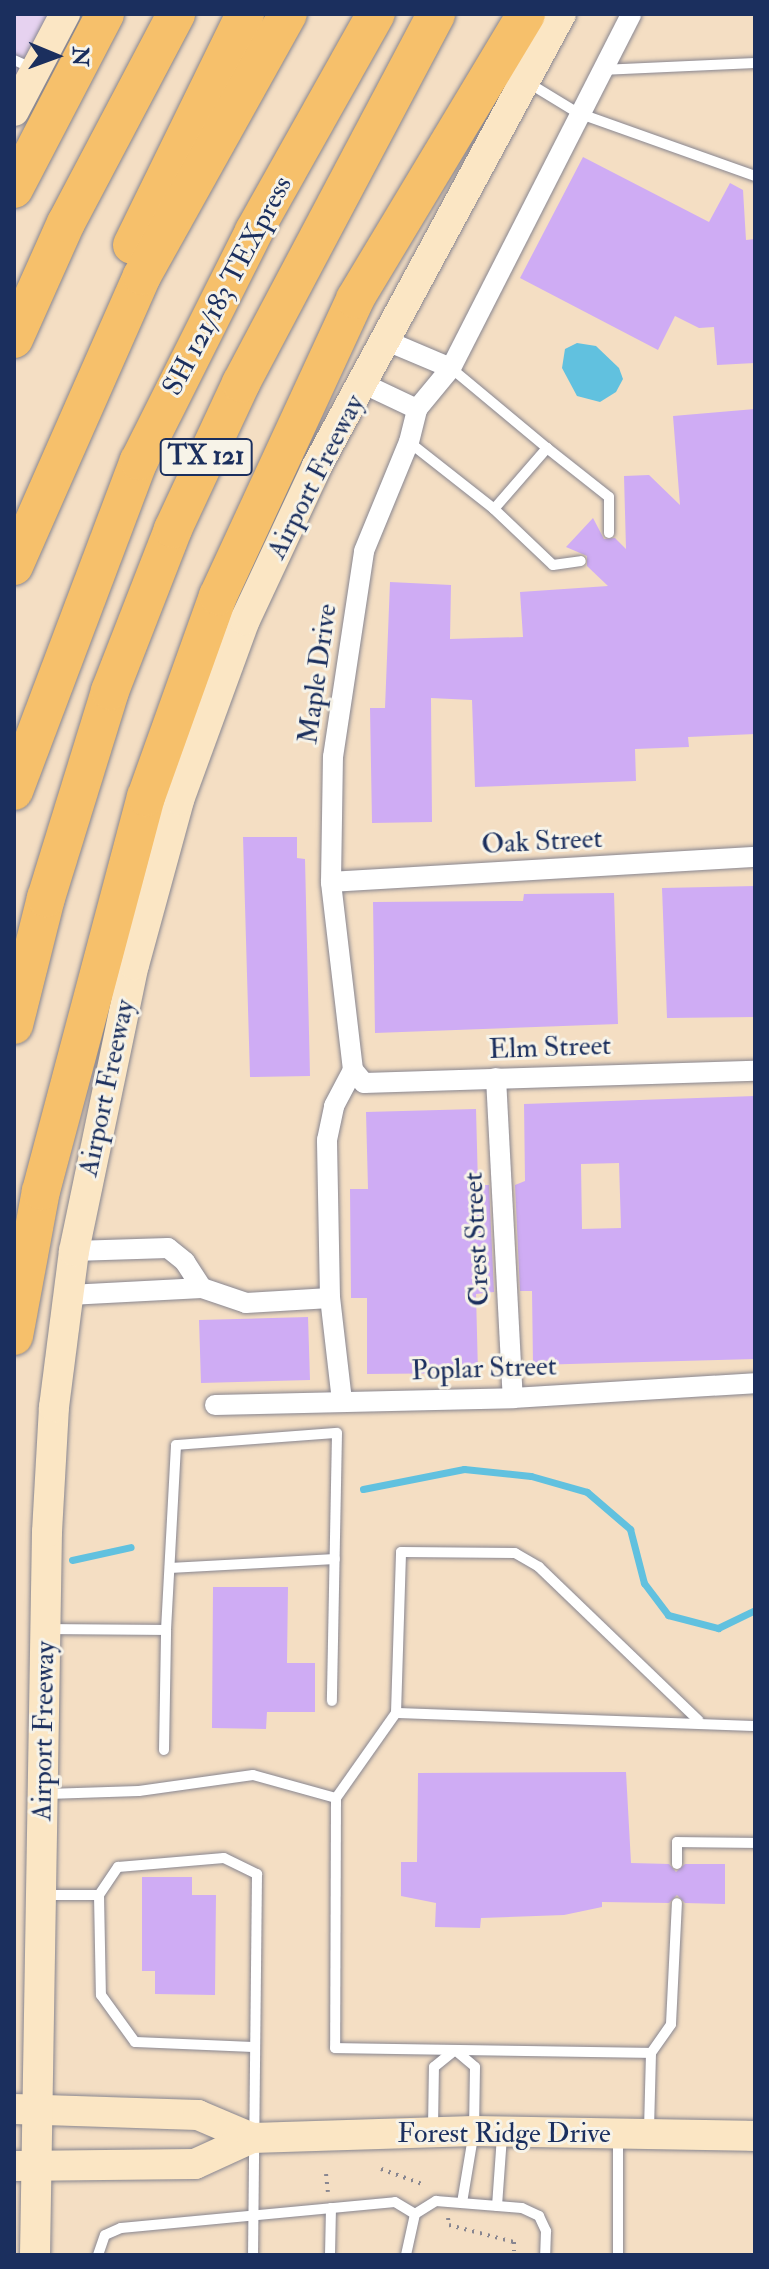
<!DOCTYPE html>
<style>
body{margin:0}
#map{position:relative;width:769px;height:2269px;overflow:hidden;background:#f4dec3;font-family:"IM FELL Double Pica",serif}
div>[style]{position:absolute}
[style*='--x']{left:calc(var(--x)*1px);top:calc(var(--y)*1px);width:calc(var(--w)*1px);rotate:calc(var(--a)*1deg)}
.built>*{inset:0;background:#e6d2f0}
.water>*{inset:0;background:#61c1df}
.stream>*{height:7px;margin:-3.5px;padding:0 3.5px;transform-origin:3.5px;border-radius:3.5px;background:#61c1df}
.building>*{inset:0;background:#cfacf4}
.path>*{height:4px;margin-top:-2px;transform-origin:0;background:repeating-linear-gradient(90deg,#888690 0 2px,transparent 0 8px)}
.roads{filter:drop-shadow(0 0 2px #888690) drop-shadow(0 0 2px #888690)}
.service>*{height:10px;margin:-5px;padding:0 5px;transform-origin:5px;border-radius:5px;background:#fff}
.minor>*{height:20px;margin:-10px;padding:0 10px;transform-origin:10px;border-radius:10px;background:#fff}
.secondary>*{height:30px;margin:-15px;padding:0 15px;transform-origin:15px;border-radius:15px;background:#fbe6c4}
.motorway>*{height:38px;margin:-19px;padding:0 19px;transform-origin:19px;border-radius:19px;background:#f6c06b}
span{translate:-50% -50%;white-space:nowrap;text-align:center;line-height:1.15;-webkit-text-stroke:6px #f7f3e8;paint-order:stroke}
.shield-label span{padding:2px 6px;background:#f7f3e8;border:2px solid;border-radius:6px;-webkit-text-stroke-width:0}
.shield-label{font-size:26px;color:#1b2f5e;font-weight:700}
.street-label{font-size:28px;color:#1b2f5e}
.frame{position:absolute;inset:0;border:16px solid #1b2f5e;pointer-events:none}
.north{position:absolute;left:16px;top:16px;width:80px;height:80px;-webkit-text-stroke:6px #f7f3e8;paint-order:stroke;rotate:91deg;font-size:22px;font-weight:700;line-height:32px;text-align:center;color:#1b2f5e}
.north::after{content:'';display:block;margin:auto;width:28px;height:36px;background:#1b2f5e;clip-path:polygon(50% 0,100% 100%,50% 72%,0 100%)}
</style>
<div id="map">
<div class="built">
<div style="clip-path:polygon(14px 14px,49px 14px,14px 81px)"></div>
</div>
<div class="water">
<div style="clip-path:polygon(577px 343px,596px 346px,619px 368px,623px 379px,616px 392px,600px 402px,577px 396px,562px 368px,565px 349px)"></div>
</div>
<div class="stream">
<div style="--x:363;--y:1489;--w:103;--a:-11.2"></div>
<div style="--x:464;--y:1469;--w:67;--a:6"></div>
<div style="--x:531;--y:1476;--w:58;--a:15.9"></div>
<div style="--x:587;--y:1492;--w:57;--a:40.7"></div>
<div style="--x:630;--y:1529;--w:56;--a:75.5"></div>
<div style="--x:644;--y:1583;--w:40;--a:53"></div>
<div style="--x:668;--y:1615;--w:52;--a:14.6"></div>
<div style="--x:718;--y:1628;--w:41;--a:-25.9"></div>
<div style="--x:72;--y:1560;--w:60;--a:-12.4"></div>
</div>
<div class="building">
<div style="clip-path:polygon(583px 157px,709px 222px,730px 183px,743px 190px,746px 240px,755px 239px,755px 363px,717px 365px,714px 327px,699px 328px,675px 316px,658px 350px,520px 278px)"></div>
<div style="clip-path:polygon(755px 409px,755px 734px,688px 737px,689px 747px,635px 749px,636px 781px,475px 787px,472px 700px,431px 698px,432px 822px,372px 823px,370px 708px,385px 708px,390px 582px,451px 585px,450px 639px,523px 637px,520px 592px,608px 586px,587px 566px,587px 556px,566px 547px,593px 518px,604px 539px,615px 538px,626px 549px,624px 476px,649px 475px,680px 505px,673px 416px)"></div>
<div style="clip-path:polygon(243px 837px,297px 837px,297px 858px,305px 859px,310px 1076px,250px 1077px)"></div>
<div style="clip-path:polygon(755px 886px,755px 1017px,667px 1018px,662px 888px)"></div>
<div style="clip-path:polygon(614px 893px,618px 1024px,375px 1033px,373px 902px,523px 901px,524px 894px)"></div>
<div style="clip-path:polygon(evenodd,755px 1096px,755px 1359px,533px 1365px,532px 1291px,520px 1291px,515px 1185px,525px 1181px,524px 1104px,755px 1096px,619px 1163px,621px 1228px,582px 1229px,581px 1164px,619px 1163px)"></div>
<div style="clip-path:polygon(476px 1109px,478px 1185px,489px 1185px,494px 1292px,476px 1294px,478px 1373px,367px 1374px,367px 1298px,351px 1298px,350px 1189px,368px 1189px,366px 1112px)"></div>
<div style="clip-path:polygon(308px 1317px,310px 1380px,201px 1383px,199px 1320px)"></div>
<div style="clip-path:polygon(213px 1587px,288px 1587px,287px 1663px,315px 1663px,315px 1712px,267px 1712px,266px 1729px,212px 1728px)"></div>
<div style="clip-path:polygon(626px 1772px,631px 1863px,669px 1864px,676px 1872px,685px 1864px,725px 1864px,725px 1904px,685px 1903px,677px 1895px,669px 1903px,602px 1902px,602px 1907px,564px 1915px,481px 1918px,480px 1928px,435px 1927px,436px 1903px,401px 1896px,401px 1862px,417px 1862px,418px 1773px)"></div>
<div style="clip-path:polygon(142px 1877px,192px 1877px,192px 1895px,216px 1895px,215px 1995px,155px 1994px,155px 1971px,142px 1971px)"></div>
</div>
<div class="path">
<div style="--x:381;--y:2169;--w:47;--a:20"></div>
<div style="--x:326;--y:2174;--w:18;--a:84"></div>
<div style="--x:448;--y:2218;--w:7;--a:82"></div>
<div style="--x:449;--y:2225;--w:67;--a:14.7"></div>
<div style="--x:514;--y:2242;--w:9;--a:90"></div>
</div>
<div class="roads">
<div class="service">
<div style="--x:14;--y:60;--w:22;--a:24"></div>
<div style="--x:601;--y:70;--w:154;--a:-2.6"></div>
<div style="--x:527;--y:82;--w:60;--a:31.3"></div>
<div style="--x:578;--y:113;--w:188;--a:19.6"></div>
<div style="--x:409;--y:442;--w:108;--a:38.2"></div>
<div style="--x:494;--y:509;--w:81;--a:-49"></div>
<div style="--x:547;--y:448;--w:125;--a:-140.2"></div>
<div style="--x:547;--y:448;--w:79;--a:38.3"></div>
<div style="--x:609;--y:497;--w:36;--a:90"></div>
<div style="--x:494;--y:509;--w:81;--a:43.5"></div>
<div style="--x:553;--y:565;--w:28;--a:-8"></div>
<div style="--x:170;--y:1568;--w:165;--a:-3.1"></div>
<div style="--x:47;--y:1629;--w:119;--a:0.5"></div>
<div style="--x:166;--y:1630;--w:185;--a:-86.9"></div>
<div style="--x:176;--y:1445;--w:161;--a:-4.3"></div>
<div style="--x:337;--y:1433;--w:268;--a:91.1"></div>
<div style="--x:396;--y:1713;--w:161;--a:-88.2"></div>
<div style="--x:401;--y:1552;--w:114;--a:0.5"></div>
<div style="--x:515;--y:1553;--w:28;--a:30"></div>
<div style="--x:539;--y:1567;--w:221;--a:43.9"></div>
<div style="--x:164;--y:1750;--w:120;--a:-89"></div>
<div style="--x:47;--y:1794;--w:92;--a:-1.9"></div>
<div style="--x:139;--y:1791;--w:115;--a:-8"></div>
<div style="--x:253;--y:1775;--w:86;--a:15.5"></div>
<div style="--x:336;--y:1798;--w:250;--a:90.2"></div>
<div style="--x:335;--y:2048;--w:316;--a:0.9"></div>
<div style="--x:651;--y:2053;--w:77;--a:91.5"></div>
<div style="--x:336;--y:1798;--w:104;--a:-54.8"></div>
<div style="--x:396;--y:1713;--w:359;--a:2.1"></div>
<div style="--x:677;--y:1864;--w:22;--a:-90"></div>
<div style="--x:677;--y:1842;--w:78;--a:0.7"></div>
<div style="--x:42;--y:1895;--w:57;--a:0"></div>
<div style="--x:99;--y:1895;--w:34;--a:-56"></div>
<div style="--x:118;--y:1867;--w:106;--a:-4.9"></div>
<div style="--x:224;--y:1858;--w:37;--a:26"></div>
<div style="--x:257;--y:1874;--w:381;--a:90.6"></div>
<div style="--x:99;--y:1895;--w:100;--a:88.9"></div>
<div style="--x:101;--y:1995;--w:58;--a:54.1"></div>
<div style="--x:135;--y:2042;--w:119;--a:2.4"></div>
<div style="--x:651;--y:2053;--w:35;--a:-55"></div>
<div style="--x:671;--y:2024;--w:121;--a:-87.2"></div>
<div style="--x:433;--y:2128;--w:61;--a:-89.1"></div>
<div style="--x:434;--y:2067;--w:27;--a:-39"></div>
<div style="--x:455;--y:2050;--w:26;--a:40"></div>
<div style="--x:475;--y:2067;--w:64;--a:90.9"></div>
<div style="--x:474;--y:2131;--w:73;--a:99.5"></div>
<div style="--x:618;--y:2136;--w:119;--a:90"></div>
<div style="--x:497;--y:2206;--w:70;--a:-85.9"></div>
<div style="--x:98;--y:2255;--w:21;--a:-71"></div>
<div style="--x:105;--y:2235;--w:17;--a:-24"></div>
<div style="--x:121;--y:2228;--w:275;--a:-5.4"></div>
<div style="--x:395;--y:2202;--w:23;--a:31"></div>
<div style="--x:330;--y:2255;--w:47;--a:-88.8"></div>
<div style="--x:406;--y:2255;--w:42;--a:-77.6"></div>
<div style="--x:415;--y:2214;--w:25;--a:-32"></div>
<div style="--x:436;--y:2201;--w:86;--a:4.7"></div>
<div style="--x:522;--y:2208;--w:19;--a:25"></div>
<div style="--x:539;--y:2216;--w:17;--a:65"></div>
<div style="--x:546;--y:2231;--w:24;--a:92"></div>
</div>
<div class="minor">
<div style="--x:387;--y:341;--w:69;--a:22.9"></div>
<div style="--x:364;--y:384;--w:59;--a:25.3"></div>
<div style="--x:331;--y:882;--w:425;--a:-3.4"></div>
<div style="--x:353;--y:1070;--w:17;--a:50"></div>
<div style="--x:364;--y:1083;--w:391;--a:-1.8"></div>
<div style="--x:496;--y:1078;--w:320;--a:87"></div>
<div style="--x:74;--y:1251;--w:94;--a:-1.8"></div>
<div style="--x:168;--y:1248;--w:22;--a:39"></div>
<div style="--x:185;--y:1262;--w:31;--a:57"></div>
<div style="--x:202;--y:1288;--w:46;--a:18.8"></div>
<div style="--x:246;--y:1303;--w:84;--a:-3.4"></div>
<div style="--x:69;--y:1295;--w:133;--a:-3"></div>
<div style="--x:342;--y:1401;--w:104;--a:-96.6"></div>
<div style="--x:330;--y:1298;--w:158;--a:-91.1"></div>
<div style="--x:327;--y:1140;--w:35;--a:-78"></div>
<div style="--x:334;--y:1106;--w:41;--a:-62.2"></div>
<div style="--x:353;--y:1070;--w:189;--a:-96.7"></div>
<div style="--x:331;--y:882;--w:125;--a:-89.1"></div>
<div style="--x:333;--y:757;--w:208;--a:-81.4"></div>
<div style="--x:364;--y:551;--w:118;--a:-67.6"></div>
<div style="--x:409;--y:442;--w:34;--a:-76"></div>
<div style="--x:417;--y:409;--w:53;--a:-50.3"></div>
<div style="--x:451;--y:368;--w:397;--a:-63"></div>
<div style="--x:215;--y:1405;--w:298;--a:-1.3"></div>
<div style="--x:513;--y:1398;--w:242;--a:-3.5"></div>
</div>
<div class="secondary">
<div style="--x:14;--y:111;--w:110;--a:-62.3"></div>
<div style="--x:14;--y:2109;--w:184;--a:1.9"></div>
<div style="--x:198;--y:2115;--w:59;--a:23.1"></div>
<div style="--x:14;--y:2166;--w:181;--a:-0.6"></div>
<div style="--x:195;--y:2164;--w:63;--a:-24.5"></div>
<div style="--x:252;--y:2138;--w:222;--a:-1.8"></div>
<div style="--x:474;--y:2131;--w:281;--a:1"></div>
<div style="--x:35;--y:2255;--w:723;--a:-89.05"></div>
<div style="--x:47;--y:1532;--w:125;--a:-86.8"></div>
<div style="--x:54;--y:1407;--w:157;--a:-82.7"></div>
<div style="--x:74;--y:1251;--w:292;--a:-78.2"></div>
<div style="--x:134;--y:965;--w:171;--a:-74.7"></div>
<div style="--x:179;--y:800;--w:192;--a:-69.9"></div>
<div style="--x:245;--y:620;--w:170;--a:-64.9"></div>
<div style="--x:317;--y:466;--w:514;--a:-61.64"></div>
</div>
<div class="motorway">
<div style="--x:14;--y:189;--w:197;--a:-62.5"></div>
<div style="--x:132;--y:245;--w:257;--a:-63.9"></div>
<div style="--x:14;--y:339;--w:127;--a:-65.9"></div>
<div style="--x:66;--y:223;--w:236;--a:-62.2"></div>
<div style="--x:14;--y:566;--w:317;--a:-66.2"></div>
<div style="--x:142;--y:276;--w:300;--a:-60.9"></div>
<div style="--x:14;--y:791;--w:353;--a:-69.3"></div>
<div style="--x:139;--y:461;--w:257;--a:-63.4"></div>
<div style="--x:254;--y:231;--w:249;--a:-60.7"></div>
<div style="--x:14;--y:1025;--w:131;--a:-75.9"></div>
<div style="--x:46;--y:898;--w:217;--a:-72.8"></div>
<div style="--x:110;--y:691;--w:174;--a:-68.7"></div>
<div style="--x:173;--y:529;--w:161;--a:-65"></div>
<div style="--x:241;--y:383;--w:417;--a:-62.1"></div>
<div style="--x:14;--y:1336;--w:147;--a:-79.5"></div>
<div style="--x:41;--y:1191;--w:408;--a:-75.1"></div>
<div style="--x:146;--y:797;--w:214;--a:-70.3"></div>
<div style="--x:218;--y:596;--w:327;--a:-65.2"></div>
<div style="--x:355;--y:299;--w:332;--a:-59"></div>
</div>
</div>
<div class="shield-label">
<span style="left:206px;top:457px">TX 121</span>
</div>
<div class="street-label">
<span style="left:228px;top:286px;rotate:-62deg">SH 121/183 TEXpress</span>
<span style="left:316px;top:477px;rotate:-63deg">Airport Freeway</span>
<span style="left:318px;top:674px;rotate:-82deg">Maple Drive</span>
<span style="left:542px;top:842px;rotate:-3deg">Oak Street</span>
<span style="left:550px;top:1048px;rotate:-2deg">Elm Street</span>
<span style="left:107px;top:1088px;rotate:-78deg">Airport Freeway</span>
<span style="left:477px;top:1239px;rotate:-93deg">Crest Street</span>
<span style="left:484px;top:1369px;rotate:-2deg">Poplar Street</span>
<span style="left:44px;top:1731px;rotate:-89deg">Airport Freeway</span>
<span style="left:504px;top:2134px">Forest Ridge Drive</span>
</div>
<div class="frame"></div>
<div class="north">N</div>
</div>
